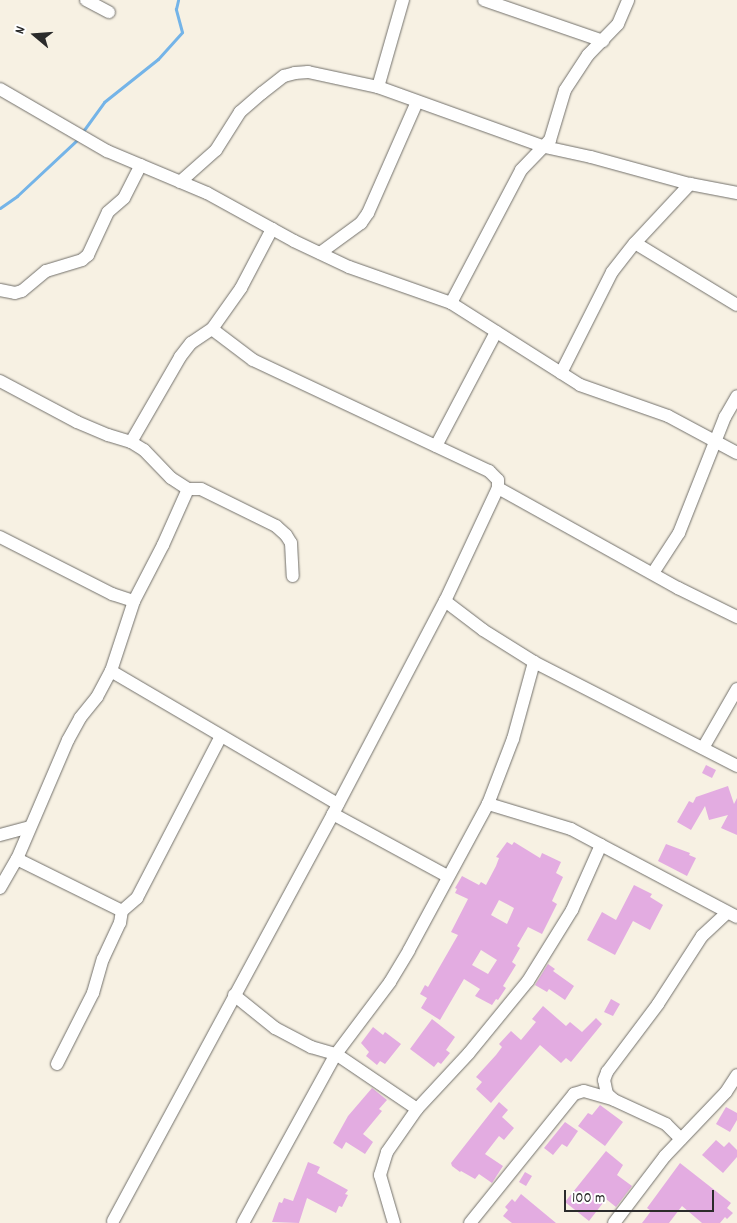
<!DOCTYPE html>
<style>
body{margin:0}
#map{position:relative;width:737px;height:1223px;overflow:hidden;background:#f7f1e3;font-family:Dekko,sans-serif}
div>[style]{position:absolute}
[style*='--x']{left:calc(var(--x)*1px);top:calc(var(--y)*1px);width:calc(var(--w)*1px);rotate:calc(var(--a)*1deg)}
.stream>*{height:3px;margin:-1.5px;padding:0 1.5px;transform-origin:1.5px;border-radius:1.5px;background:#74b4e8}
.building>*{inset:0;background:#e3ace1}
.roads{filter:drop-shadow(0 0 1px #72706b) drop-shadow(0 0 1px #72706b)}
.minor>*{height:12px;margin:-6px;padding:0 6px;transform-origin:6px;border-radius:6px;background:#fff}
span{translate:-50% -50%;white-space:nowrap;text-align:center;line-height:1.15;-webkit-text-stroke:4px #fff;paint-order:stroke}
.north{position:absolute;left:10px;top:10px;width:50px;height:50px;-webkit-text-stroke:4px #fff;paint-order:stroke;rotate:288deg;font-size:14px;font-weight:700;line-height:20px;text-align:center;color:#2b2b2b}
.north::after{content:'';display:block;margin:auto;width:18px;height:22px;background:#2b2b2b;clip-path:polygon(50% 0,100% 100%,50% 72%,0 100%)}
.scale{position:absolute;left:564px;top:1190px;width:150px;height:22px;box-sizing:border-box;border:2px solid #2b2b2b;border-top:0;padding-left:6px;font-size:15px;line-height:18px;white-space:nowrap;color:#2b2b2b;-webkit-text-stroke:4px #fff;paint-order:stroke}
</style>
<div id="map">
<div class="stream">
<div style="--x:81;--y:134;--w:39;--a:-54"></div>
<div style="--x:104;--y:102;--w:69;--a:-38.5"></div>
<div style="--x:158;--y:59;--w:36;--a:-48"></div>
<div style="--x:182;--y:32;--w:24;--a:-105"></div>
<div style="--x:176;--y:9;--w:9;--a:-77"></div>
<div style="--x:0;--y:208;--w:21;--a:-35"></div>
<div style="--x:17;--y:196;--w:83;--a:-43.1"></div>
</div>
<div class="building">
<div style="clip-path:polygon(706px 765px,716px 770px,712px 778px,702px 773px)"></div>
<div style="clip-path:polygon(728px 786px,734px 804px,737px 798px,737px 835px,721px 828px,728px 815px,709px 820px,705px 806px,691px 830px,677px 822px,689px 801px,693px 803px,696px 797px)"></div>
<div style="clip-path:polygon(evenodd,507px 842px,512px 845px,514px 842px,540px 858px,542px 853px,561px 862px,556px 873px,563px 877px,552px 901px,557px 904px,542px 934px,528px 927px,517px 946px,520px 948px,512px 962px,516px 965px,503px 986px,506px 988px,498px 1000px,496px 999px,492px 1005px,475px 996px,480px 989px,464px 979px,440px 1020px,421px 1008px,427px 998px,420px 994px,425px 985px,428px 987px,458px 935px,451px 932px,468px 899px,455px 893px,457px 889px,455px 888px,462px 876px,479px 885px,481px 882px,486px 885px,496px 866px,499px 858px,496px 857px,507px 842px,499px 900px,514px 908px,507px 924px,491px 915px,499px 900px,507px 842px,481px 950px,497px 960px,488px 974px,472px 965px,481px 950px)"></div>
<div style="clip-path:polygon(666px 844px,690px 853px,689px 855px,696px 858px,687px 876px,658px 861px)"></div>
<div style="clip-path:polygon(634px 885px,652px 894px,650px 897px,663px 905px,650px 930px,633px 921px,615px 955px,587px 940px,602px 912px,616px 920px)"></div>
<div style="clip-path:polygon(548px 964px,555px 969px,553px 971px,574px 986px,565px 1000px,549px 989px,547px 992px,535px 985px)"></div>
<div style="clip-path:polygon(611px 999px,620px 1004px,613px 1016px,604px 1012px)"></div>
<div style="clip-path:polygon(543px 1006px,566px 1026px,570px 1022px,582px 1032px,596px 1018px,602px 1024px,571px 1062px,566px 1058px,561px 1063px,540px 1045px,491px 1103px,476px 1089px,482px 1082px,476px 1077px,496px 1055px,502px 1047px,499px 1044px,511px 1031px,521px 1040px,536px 1022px,532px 1019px)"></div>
<div style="clip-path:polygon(432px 1019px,455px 1037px,446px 1050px,450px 1053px,441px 1064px,438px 1062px,434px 1067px,410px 1049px)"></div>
<div style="clip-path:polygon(373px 1027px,383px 1035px,385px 1032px,401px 1044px,385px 1064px,380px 1061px,377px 1065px,366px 1056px,369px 1052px,361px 1043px)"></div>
<div style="clip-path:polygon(372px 1088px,387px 1100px,379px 1109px,382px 1111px,363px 1134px,373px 1142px,365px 1154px,346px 1142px,342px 1149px,333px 1143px,348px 1116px)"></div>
<div style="clip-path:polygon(499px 1102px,508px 1110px,502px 1117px,514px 1128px,504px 1140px,499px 1136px,485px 1154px,503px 1166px,492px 1183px,479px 1174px,475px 1179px,461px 1171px,460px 1172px,452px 1166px,451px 1163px)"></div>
<div style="clip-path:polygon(600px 1105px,623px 1122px,605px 1146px,578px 1126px,588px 1113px,592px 1115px)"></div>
<div style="clip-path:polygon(726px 1107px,737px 1113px,737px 1120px,730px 1132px,716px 1124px)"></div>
<div style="clip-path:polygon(565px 1122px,578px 1131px,567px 1147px,562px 1144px,553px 1155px,544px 1148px)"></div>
<div style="clip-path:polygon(716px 1140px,724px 1147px,729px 1142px,737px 1150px,737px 1157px,723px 1173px,702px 1155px)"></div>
<div style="clip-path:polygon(606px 1151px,623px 1165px,617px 1175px,632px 1186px,616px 1207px,606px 1199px,589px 1221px,565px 1202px)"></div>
<div style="clip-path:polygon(308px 1162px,320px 1167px,317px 1173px,348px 1190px,345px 1194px,348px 1195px,342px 1207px,339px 1206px,336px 1213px,307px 1198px,299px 1223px,272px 1222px,279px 1202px,282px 1203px,284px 1198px,293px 1201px)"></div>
<div style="clip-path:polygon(680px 1163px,731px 1203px,727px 1208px,733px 1213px,727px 1219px,725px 1217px,720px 1223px,702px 1223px,682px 1206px,669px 1223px,642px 1223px,651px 1211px,647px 1208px)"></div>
<div style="clip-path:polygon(525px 1172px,532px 1176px,526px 1186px,519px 1182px)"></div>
<div style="clip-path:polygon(521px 1194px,556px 1223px,512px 1223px,503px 1216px,508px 1210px,505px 1207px,512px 1199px,515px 1202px)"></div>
</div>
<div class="roads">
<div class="minor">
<div style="--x:86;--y:0;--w:26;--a:28"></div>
<div style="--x:484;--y:0;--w:126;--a:19"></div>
<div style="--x:378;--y:87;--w:91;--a:-74"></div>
<div style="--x:0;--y:89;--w:124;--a:30.1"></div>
<div style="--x:107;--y:151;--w:108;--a:22.8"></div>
<div style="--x:207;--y:193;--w:99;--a:28.9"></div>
<div style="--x:294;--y:241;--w:61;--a:25.3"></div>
<div style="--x:349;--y:267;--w:108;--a:19.4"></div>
<div style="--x:451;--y:303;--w:153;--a:32.4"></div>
<div style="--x:580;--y:385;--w:93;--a:19.4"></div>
<div style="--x:668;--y:416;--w:78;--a:28.2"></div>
<div style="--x:180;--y:182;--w:48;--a:-41.6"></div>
<div style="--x:216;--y:150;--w:45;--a:-57.7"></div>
<div style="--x:240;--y:112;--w:29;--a:-41"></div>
<div style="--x:262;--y:93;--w:28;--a:-38"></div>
<div style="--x:284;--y:76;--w:11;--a:-15"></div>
<div style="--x:295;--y:73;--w:13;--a:-4"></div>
<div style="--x:308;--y:72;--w:72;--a:12.1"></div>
<div style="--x:378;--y:87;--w:177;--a:19.8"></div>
<div style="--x:545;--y:147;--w:47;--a:12.3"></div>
<div style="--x:591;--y:157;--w:103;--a:15.3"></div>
<div style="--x:690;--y:184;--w:48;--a:10.8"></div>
<div style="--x:635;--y:243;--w:119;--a:31.3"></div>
<div style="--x:320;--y:253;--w:51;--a:-36.2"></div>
<div style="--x:361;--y:223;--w:12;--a:-55"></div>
<div style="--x:368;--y:213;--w:121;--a:-66.2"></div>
<div style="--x:0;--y:290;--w:15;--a:11"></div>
<div style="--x:15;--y:293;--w:7;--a:-16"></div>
<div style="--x:22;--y:291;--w:31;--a:-40"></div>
<div style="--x:46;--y:271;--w:38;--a:-17"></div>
<div style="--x:82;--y:260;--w:8;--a:-40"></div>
<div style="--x:88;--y:255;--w:47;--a:-65.1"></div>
<div style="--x:108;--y:212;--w:21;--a:-41"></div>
<div style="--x:124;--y:198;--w:37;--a:-63"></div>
<div style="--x:451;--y:303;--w:150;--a:-62.2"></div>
<div style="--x:521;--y:170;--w:42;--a:-46"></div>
<div style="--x:550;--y:140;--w:52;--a:-73.3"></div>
<div style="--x:565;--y:90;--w:42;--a:-56.7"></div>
<div style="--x:588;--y:55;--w:43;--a:-45.9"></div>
<div style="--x:618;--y:24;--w:26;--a:-67"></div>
<div style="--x:561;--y:373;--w:113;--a:-63.2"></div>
<div style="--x:612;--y:272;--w:37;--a:-52"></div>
<div style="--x:635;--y:243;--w:81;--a:-47"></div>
<div style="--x:0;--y:381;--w:87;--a:28"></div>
<div style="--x:77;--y:422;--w:34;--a:23"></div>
<div style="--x:108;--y:435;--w:24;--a:17"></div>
<div style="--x:131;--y:442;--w:15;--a:32"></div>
<div style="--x:144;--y:450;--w:39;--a:46"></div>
<div style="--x:171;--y:478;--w:20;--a:33"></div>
<div style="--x:188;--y:489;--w:13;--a:0"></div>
<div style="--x:201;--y:489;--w:84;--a:26.3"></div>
<div style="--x:276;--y:526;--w:13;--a:42"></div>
<div style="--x:286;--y:535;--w:9;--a:58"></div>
<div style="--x:291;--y:543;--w:33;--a:87"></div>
<div style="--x:131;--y:442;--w:98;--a:-60"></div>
<div style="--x:180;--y:357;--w:18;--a:-52"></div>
<div style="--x:191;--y:343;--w:25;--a:-34"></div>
<div style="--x:212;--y:329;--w:50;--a:-54.7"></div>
<div style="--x:241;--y:288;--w:67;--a:-62.3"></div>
<div style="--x:436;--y:446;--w:129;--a:-62.2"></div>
<div style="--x:498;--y:488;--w:206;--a:29.1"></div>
<div style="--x:678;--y:588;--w:66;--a:26.2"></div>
<div style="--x:0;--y:537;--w:126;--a:27"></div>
<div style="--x:112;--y:594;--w:23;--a:18"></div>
<div style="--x:653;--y:573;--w:48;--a:-57"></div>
<div style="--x:679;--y:533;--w:125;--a:-68.4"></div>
<div style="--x:725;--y:417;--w:24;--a:-60"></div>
<div style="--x:445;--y:601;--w:48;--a:37.3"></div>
<div style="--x:483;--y:630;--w:60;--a:32.1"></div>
<div style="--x:534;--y:662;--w:228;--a:27.1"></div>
<div style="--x:111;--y:671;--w:263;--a:30.4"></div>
<div style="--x:703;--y:748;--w:68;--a:-60"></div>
<div style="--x:333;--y:814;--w:130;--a:28.5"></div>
<div style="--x:0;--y:835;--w:31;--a:-15"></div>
<div style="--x:601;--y:845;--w:154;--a:27.9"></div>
<div style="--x:17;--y:859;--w:117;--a:26.3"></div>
<div style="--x:0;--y:888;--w:34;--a:-60"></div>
<div style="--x:17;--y:859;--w:129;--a:-66.8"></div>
<div style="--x:68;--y:740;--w:25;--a:-61"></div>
<div style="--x:80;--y:718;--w:27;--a:-51"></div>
<div style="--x:97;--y:697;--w:30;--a:-62"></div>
<div style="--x:111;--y:671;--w:74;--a:-71.8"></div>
<div style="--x:134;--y:601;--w:63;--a:-62.6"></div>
<div style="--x:163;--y:545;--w:61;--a:-65.9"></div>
<div style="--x:234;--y:995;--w:53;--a:38.8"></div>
<div style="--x:275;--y:1028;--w:41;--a:27.8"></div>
<div style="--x:311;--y:1047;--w:26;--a:16"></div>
<div style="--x:336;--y:1054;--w:98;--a:34.2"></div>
<div style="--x:57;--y:1064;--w:80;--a:-63.1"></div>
<div style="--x:93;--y:993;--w:35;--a:-74"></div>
<div style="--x:103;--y:959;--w:40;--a:-65"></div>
<div style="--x:120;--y:923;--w:12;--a:-81"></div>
<div style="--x:122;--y:911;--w:20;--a:-41"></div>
<div style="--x:137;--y:898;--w:182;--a:-62.6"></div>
<div style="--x:681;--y:1139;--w:21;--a:-135"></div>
<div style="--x:666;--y:1124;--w:57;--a:-155.2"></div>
<div style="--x:614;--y:1100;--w:9;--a:-139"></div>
<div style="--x:607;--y:1094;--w:14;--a:-102"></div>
<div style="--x:604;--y:1080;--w:9;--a:-69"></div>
<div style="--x:607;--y:1072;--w:85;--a:-53.1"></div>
<div style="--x:658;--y:1004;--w:81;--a:-57.1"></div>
<div style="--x:702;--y:936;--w:34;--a:-43"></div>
<div style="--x:113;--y:1221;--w:463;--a:-61.6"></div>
<div style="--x:333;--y:814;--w:241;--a:-62.3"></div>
<div style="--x:445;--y:601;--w:125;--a:-64.9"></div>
<div style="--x:498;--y:488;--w:8;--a:-90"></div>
<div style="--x:498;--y:480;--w:13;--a:-135"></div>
<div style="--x:489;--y:471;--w:261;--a:-154.8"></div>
<div style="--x:253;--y:360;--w:51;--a:-142.9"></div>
<div style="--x:243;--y:1223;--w:193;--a:-61.2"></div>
<div style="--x:336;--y:1054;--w:90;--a:-53.1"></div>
<div style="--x:390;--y:982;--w:37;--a:-59"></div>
<div style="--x:409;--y:950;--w:166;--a:-61.6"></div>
<div style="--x:488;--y:804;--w:70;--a:-69"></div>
<div style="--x:513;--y:739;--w:80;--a:-74.7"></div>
<div style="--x:394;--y:1223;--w:50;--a:-106.3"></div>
<div style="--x:380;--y:1175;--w:24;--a:-73"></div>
<div style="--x:387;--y:1152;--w:52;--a:-55.1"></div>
<div style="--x:417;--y:1109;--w:76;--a:-47.1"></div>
<div style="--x:469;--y:1053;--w:93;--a:-50.7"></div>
<div style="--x:528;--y:981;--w:84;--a:-58.2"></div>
<div style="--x:572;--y:910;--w:71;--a:-66"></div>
<div style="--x:601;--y:845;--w:34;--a:-152"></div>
<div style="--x:571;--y:829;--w:87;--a:-163.2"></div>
<div style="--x:470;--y:1223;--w:166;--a:-51.1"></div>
<div style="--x:574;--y:1094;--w:10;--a:-17"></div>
<div style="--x:584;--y:1091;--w:29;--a:16"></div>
<div style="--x:614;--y:1223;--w:84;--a:-52.7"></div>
<div style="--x:665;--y:1156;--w:88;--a:-46.4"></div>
<div style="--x:726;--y:1092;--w:20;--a:-57"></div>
</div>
</div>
<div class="north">N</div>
<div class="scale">100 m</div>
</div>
